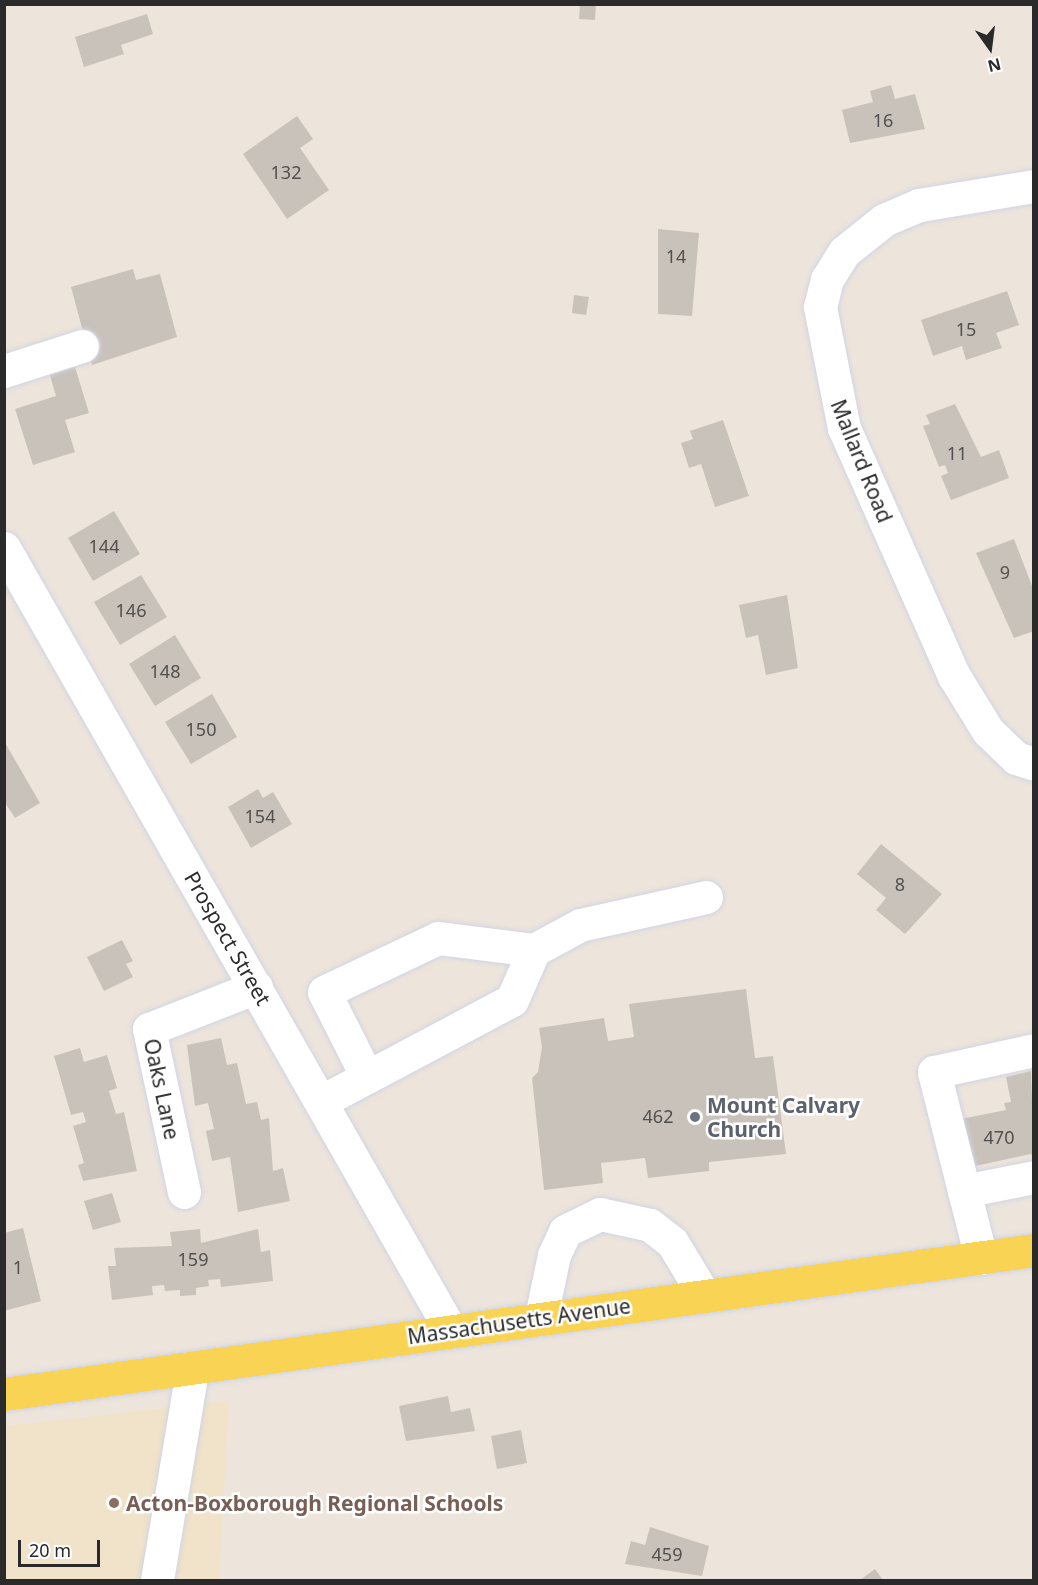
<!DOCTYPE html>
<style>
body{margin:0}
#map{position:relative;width:1038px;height:1585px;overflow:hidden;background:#ede5db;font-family:"Noto Sans",sans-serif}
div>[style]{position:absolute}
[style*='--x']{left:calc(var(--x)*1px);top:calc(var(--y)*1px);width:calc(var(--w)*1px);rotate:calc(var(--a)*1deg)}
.education>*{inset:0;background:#f0e3c9}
.building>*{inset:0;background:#c8c2ba}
.roads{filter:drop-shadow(0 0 2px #d0d4e4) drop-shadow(0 0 2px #d0d4e4)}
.minor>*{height:33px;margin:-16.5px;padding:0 16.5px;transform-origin:16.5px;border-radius:16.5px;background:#fff}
.major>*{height:33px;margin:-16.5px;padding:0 16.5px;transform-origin:16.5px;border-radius:16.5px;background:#f8d354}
.dots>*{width:16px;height:16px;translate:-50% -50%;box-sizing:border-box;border:3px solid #fff;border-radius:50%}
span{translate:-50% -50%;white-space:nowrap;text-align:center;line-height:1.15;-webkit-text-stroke:5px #fff;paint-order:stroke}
.number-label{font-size:18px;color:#52504e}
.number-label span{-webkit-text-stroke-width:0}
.street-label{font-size:21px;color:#2a2a2a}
.worship-label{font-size:21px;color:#5b616d;font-weight:700}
.left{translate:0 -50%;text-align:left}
.education-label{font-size:21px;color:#785e54;font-weight:700}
.frame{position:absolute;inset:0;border:6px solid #2a2a2a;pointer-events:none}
.north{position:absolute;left:960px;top:18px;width:60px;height:60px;-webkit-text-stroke:4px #fff;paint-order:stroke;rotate:166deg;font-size:16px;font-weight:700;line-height:24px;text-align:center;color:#2a2a2a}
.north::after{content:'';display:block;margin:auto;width:21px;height:27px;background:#2a2a2a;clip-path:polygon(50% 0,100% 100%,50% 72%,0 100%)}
.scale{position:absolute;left:18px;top:1540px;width:82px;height:27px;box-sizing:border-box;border:3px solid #2a2a2a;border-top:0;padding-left:8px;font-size:18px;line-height:21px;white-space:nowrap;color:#2a2a2a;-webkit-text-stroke:4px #fff;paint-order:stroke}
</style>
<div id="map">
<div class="education">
<div style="clip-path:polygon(229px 1401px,219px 1580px,5px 1580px,4px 1426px)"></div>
</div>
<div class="building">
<div style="clip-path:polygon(580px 4px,596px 4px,595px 20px,579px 19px)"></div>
<div style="clip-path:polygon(147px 14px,153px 34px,121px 45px,124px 54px,84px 67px,75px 37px)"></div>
<div style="clip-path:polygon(891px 85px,895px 99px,915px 94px,925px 129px,850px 143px,842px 110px,873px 102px,870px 91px)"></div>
<div style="clip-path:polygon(297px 116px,313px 139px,300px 148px,329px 190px,287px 219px,243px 154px)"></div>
<div style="clip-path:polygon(658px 229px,699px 233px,692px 316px,658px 314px)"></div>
<div style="clip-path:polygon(133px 269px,136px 280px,160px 274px,177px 337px,92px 365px,71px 287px)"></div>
<div style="clip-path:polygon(1007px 291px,1019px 325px,996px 333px,1002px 348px,966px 360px,962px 346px,933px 356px,921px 320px)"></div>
<div style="clip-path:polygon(574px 295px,589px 297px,586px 315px,572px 313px)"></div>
<div style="clip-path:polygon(75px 367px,89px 413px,65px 420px,75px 452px,33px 465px,15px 409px,56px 396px,50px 375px)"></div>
<div style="clip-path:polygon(955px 404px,981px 457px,999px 450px,1009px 478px,951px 500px,941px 476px,948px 473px,945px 465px,939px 467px,923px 426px,930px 424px,926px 415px)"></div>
<div style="clip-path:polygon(723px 420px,749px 496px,715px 507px,701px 464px,689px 468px,681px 443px,693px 439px,690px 431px)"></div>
<div style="clip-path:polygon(114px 511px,140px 554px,93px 581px,68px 538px)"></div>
<div style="clip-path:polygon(1014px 539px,1034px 591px,1034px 631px,1014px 638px,976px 553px)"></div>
<div style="clip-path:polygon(141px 575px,167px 617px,120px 645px,94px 602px)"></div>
<div style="clip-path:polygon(787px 595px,798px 668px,766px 675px,758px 635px,746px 638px,739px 605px)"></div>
<div style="clip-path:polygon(175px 635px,201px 678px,155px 706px,129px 664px)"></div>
<div style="clip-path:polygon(212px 694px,237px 737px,191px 764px,165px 722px)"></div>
<div style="clip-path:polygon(4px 741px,40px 803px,15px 818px,4px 801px)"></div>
<div style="clip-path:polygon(258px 789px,263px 798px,273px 792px,292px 824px,251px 848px,228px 807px)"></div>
<div style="clip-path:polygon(881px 844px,942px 894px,905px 934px,876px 910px,886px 898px,857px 874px)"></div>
<div style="clip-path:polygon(122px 940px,133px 961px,126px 964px,133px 977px,104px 991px,87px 957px)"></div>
<div style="clip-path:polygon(746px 989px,755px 1058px,773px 1056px,786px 1154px,709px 1162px,709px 1171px,648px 1178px,645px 1158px,601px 1163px,603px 1183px,544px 1190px,532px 1078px,538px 1072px,542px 1047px,539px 1028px,604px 1018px,608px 1041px,634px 1037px,629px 1004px)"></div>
<div style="clip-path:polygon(221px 1038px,227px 1065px,237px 1063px,246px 1104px,257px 1102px,261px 1120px,269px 1118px,273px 1171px,283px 1168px,290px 1201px,238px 1212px,230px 1157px,212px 1161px,206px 1131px,214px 1129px,208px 1103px,195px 1106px,187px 1045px)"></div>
<div style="clip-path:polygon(80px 1048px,84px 1062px,107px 1055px,117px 1088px,109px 1091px,116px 1114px,124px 1112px,137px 1171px,83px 1181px,78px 1165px,84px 1163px,73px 1126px,86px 1122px,83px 1112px,71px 1115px,54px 1056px)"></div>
<div style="clip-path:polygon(1031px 1071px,1034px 1160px,1031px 1154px,971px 1167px,961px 1119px,1006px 1110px,1004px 1103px,1011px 1102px,1006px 1077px)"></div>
<div style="clip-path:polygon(112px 1193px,121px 1222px,93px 1230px,84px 1201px)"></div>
<div style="clip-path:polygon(23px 1228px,41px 1301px,4px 1311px,4px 1233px)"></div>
<div style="clip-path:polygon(200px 1229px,201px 1243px,258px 1229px,261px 1252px,270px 1250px,273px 1281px,221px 1287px,220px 1279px,208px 1280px,209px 1286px,196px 1288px,196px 1295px,180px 1296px,180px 1290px,165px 1291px,164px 1285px,152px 1286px,153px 1295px,112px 1300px,108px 1266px,116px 1266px,114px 1248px,172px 1246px,170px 1232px)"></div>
<div style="clip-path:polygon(448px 1396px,451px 1412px,470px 1408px,475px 1431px,406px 1441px,399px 1406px)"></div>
<div style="clip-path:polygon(521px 1430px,527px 1463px,497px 1469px,491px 1436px)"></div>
<div style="clip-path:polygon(650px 1527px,709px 1546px,702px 1576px,625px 1564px,631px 1541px,645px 1545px)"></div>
<div style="clip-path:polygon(875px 1569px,883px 1580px,860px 1580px)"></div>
</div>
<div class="roads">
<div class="minor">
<div style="--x:1034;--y:186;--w:117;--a:170.6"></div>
<div style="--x:919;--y:205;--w:38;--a:157"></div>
<div style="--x:884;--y:220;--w:51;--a:141.3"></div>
<div style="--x:844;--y:252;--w:32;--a:122"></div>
<div style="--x:827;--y:279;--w:29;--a:104"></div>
<div style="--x:820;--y:307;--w:123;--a:78.8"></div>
<div style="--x:844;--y:428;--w:271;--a:66.1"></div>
<div style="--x:954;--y:676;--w:65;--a:58.3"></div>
<div style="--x:988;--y:731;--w:39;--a:44"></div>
<div style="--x:1016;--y:758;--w:19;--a:18"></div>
<div style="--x:4;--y:371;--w:82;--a:-17.8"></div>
<div style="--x:4;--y:548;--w:899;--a:60.27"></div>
<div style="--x:367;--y:1077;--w:95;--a:-116.8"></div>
<div style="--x:324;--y:992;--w:126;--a:-25.3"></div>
<div style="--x:438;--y:938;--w:97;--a:7.1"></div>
<div style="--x:322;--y:1101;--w:215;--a:-28"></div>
<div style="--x:512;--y:1000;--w:55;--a:-66.3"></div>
<div style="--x:534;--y:950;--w:52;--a:-28.5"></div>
<div style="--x:580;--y:925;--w:129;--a:-12.5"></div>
<div style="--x:964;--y:1191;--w:71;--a:-11.3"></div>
<div style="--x:184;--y:1192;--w:167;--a:-102.1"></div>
<div style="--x:149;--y:1029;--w:115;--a:-21.4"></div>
<div style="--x:981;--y:1258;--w:192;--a:-104.2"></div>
<div style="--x:934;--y:1072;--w:102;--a:-12.4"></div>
<div style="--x:541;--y:1317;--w:63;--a:-78.2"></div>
<div style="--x:554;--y:1255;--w:26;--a:-65"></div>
<div style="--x:565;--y:1231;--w:39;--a:-26"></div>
<div style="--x:600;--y:1214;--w:51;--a:12.4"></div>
<div style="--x:650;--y:1225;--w:28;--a:38"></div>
<div style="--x:672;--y:1242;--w:62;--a:58.9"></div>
<div style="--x:157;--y:1580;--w:213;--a:-80.5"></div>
</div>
<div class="major">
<div style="--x:4;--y:1394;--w:1040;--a:-7.96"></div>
</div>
</div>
<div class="dots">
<div style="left:695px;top:1117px;background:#6b7280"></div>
<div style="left:114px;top:1503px;background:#8d6e63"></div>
</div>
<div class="number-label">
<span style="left:883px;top:120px">16</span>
<span style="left:286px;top:172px">132</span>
<span style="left:676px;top:256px">14</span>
<span style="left:966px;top:329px">15</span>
<span style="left:957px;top:453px">11</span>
<span style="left:104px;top:546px">144</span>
<span style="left:1005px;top:572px">9</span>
<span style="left:131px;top:610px">146</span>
<span style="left:165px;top:671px">148</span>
<span style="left:201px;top:729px">150</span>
<span style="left:260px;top:816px">154</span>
<span style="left:900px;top:884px">8</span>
<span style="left:658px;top:1116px">462</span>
<span style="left:999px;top:1137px">470</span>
<span style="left:193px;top:1259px">159</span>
<span style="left:18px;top:1267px">1</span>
<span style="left:667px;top:1554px">459</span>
</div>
<div class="street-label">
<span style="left:862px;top:461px;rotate:68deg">Mallard Road</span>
<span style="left:228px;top:938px;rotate:60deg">Prospect Street</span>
<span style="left:162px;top:1089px;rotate:78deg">Oaks Lane</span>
<span style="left:519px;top:1321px;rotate:-8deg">Massachusetts Avenue</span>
</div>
<div class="worship-label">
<span class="left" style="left:707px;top:1117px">Mount Calvary<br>Church</span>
</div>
<div class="education-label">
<span class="left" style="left:126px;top:1503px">Acton-Boxborough Regional Schools</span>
</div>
<div class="frame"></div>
<div class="north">N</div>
<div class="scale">20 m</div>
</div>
